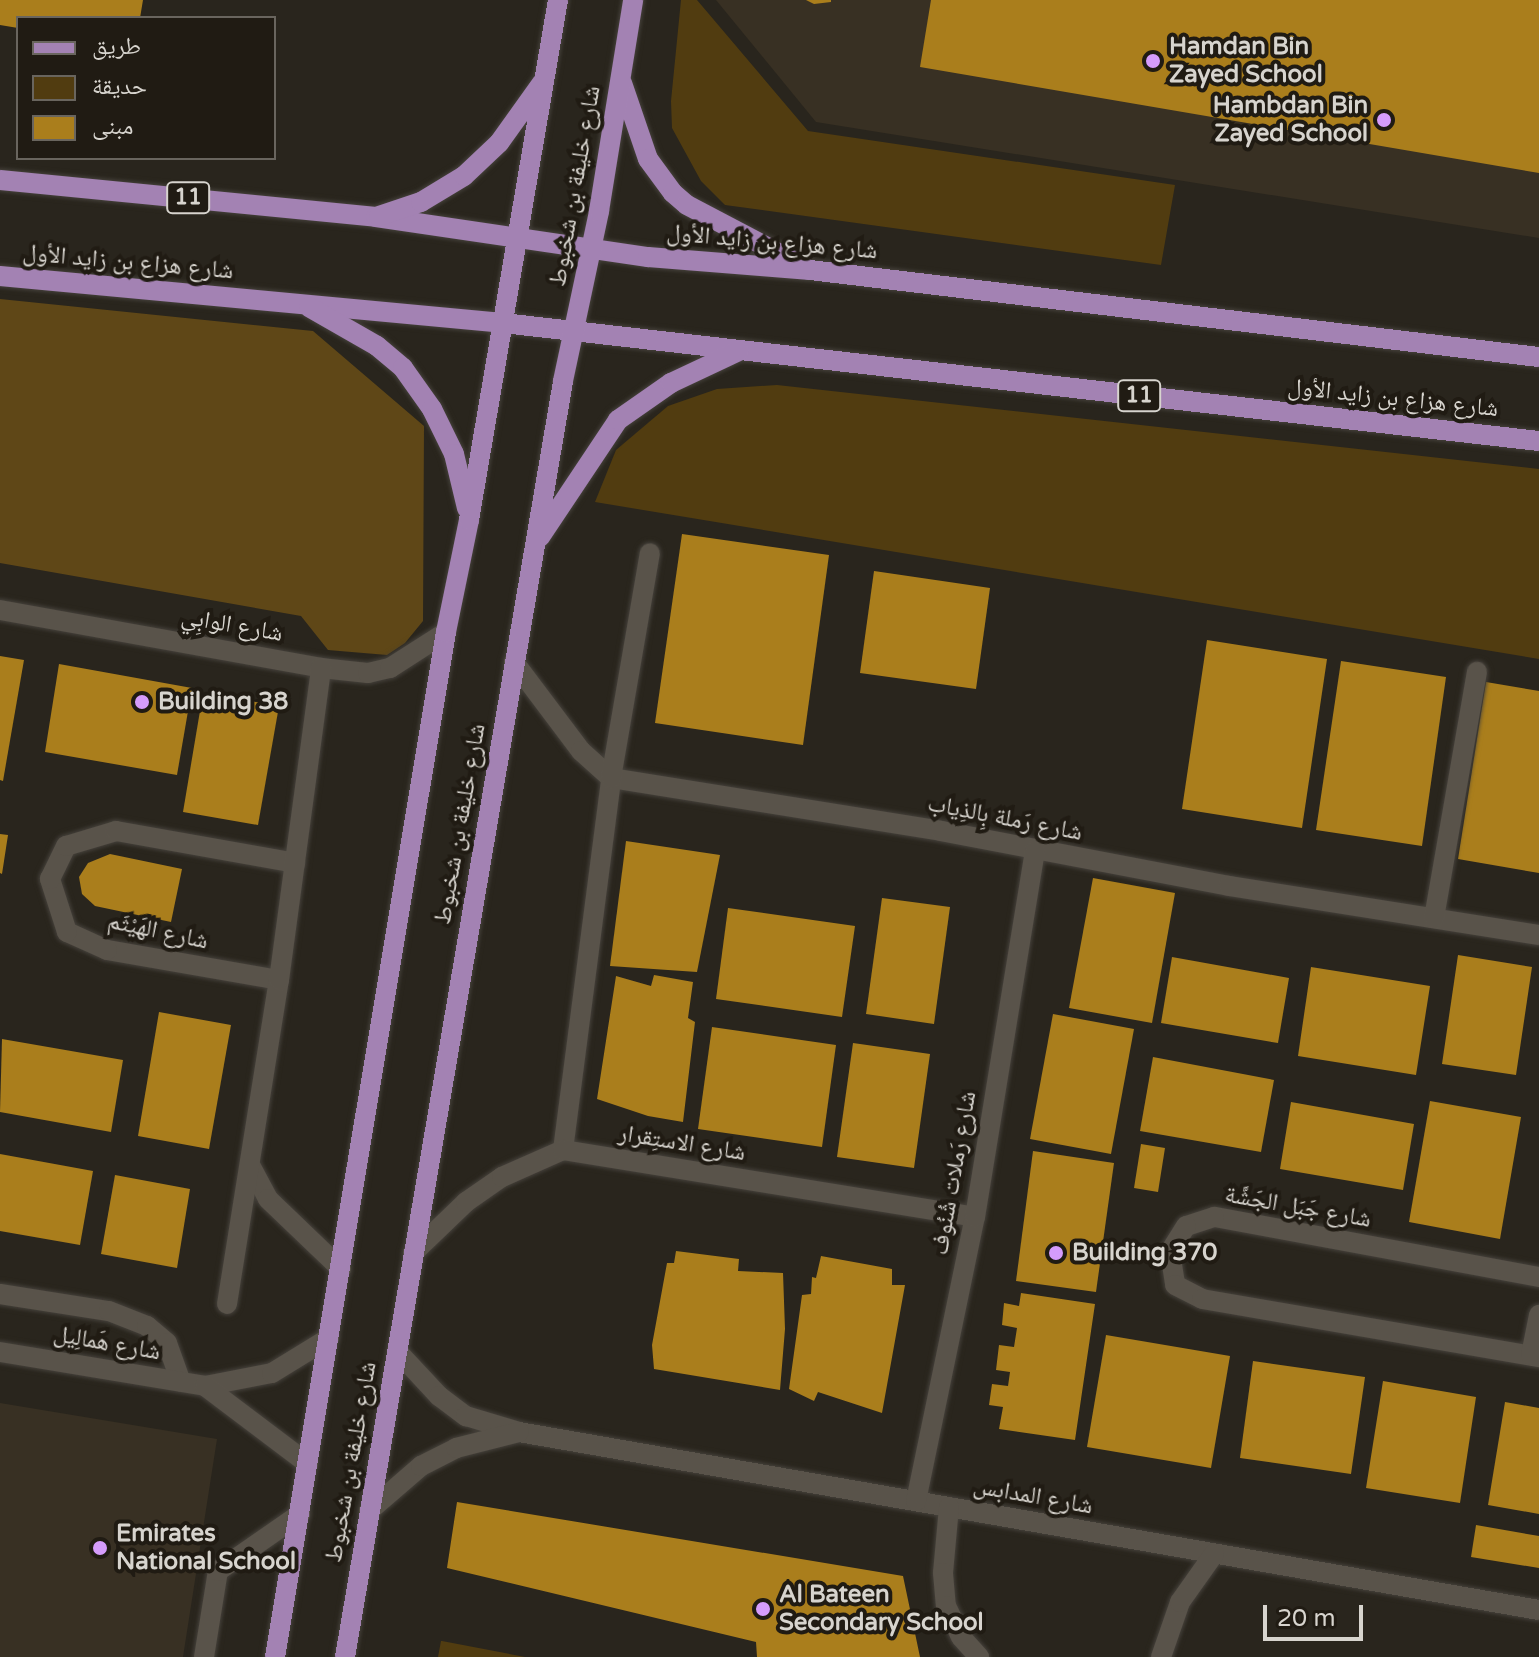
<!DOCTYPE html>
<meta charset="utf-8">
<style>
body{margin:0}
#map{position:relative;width:1539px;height:1657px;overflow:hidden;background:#29251d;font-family:"Varela Round","Noto Naskh Arabic",sans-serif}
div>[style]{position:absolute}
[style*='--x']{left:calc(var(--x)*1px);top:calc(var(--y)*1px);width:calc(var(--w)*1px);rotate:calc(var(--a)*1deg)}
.built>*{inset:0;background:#383023}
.green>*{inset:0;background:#513c10}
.forest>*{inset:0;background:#5f4717}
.building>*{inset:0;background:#aa7e1c}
.roads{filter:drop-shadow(0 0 2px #45413b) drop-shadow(0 0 2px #45413b)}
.minor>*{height:20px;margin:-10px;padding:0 10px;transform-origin:10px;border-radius:10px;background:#59534a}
.major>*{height:20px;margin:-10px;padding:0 10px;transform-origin:10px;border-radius:10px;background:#a382b3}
.dots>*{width:22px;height:22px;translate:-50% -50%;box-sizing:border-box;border:4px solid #201b13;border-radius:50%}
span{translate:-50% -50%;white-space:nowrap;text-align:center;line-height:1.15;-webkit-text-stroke:8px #201b13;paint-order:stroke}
.shield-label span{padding:2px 6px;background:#201b13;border:2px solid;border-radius:6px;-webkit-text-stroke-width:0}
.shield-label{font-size:22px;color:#d7d4ce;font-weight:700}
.poi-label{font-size:24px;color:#d7d4ce;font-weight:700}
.left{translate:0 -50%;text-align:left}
.right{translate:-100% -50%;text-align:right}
.street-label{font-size:24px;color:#d7d4ce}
.legend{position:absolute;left:16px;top:16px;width:260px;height:144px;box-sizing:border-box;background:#201b13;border:2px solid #69655e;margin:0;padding:10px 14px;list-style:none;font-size:24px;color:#d7d4ce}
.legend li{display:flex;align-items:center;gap:16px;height:40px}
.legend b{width:40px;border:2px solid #69655e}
.scale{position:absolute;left:1263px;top:1605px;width:100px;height:36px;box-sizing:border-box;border:4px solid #d7d4ce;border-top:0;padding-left:10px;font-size:24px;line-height:28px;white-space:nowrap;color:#d7d4ce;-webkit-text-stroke:6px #201b13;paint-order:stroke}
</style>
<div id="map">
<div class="built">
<div style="clip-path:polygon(716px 0,1539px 0,1539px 238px,816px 122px)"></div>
<div style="clip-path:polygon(0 1403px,217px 1439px,183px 1657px,0 1657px)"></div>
</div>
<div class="green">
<div style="clip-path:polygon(681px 0,697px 0,808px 131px,1175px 185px,1161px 265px,725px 205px,701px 181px,672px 128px,671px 101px)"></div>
<div style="clip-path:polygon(777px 385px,1539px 469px,1539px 659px,595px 502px,616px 450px,668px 406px,717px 389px)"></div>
<div style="clip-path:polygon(441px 1641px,442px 1641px,525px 1657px,438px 1657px)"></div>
</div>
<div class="forest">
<div style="clip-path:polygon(0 299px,313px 331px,424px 426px,423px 621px,405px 643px,387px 655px,328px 650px,301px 616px,0 563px)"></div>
</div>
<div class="building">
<div style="clip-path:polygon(0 0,143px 0,140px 18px,18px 18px,18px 28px,0 25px)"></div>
<div style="clip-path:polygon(806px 0,831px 0,831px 2px,814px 4px)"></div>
<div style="clip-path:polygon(931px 0,1539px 0,1539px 173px,920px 67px)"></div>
<div style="clip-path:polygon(682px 534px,829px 555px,803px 745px,655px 723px)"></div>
<div style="clip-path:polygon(874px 571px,990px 588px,976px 689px,860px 673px)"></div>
<div style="clip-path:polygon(1207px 640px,1327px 659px,1302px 828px,1182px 809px)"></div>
<div style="clip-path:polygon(0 656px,24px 660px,3px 781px,0 780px)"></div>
<div style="clip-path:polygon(1341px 661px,1446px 677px,1422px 846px,1316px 830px)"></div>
<div style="clip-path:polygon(59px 664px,192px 688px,177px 775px,45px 752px)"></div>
<div style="clip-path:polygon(1486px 682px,1539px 691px,1539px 873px,1458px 859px)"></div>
<div style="clip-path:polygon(203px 693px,279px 706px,258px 825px,183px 812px)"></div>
<div style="clip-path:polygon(0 834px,8px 835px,2px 874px,0 873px)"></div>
<div style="clip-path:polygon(626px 841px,720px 855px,697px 972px,610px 966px)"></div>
<div style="clip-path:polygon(110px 854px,182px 869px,171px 922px,95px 906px,82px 894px,79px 877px,88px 863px)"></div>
<div style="clip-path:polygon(1093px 878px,1175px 893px,1152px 1023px,1069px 1008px)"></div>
<div style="clip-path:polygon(882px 898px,950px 907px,934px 1024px,866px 1014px)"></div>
<div style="clip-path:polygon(728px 908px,855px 926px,842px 1017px,716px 999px)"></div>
<div style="clip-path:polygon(1458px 955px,1532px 967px,1516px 1075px,1442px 1064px)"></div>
<div style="clip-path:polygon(1172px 957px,1289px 978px,1278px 1043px,1161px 1023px)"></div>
<div style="clip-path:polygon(1311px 967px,1430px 986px,1416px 1075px,1298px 1056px)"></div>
<div style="clip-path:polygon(654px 975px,693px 982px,688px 1018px,695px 1022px,683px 1122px,648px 1116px,597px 1099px,616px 976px,651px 986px)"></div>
<div style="clip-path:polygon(159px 1012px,231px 1025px,209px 1149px,138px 1136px)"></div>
<div style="clip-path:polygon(1053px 1014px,1134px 1029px,1111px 1154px,1030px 1139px)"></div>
<div style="clip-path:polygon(712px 1027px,836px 1045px,822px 1147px,698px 1129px)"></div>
<div style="clip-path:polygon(2px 1039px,123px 1060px,111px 1132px,0 1112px)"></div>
<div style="clip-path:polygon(853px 1043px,930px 1054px,914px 1168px,837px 1157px)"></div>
<div style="clip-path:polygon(1153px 1057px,1274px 1080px,1261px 1152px,1140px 1131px)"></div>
<div style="clip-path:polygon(1430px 1101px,1521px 1117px,1500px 1239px,1409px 1222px)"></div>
<div style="clip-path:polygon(1291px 1102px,1414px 1124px,1403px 1190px,1280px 1169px)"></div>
<div style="clip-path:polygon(1141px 1144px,1165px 1148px,1158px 1192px,1134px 1188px)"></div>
<div style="clip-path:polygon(1033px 1151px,1114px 1163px,1096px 1292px,1016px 1281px)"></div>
<div style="clip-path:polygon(0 1154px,93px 1171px,80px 1245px,0 1231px)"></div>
<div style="clip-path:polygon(115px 1175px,190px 1189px,177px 1268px,101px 1254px)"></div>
<div style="clip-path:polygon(676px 1251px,739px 1259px,738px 1271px,783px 1273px,785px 1329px,780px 1390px,654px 1369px,652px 1345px,667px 1263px,674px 1263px)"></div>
<div style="clip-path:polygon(821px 1256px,892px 1269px,892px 1285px,905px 1285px,882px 1413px,818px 1392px,814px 1401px,789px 1389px,802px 1295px,811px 1294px,812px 1277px,816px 1278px)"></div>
<div style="clip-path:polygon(1021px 1293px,1095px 1304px,1075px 1440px,999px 1429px,1003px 1407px,989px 1405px,992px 1384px,1008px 1386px,1010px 1372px,996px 1370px,999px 1345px,1014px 1347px,1017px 1328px,1002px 1325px,1004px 1303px,1019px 1306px)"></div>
<div style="clip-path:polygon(1106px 1335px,1230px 1356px,1211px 1468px,1087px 1447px)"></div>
<div style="clip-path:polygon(1253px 1361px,1365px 1377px,1351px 1474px,1240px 1458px)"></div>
<div style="clip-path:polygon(1383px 1381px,1476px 1397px,1460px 1503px,1366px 1488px)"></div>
<div style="clip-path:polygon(1505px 1402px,1539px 1408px,1539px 1514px,1488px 1505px)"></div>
<div style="clip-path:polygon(457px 1502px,903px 1576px,920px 1657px,757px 1657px,756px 1642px,447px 1568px)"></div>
<div style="clip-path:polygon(1476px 1525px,1539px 1536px,1539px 1568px,1471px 1557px)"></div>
</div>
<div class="roads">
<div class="minor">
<div style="--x:0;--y:610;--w:326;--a:10.2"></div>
<div style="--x:321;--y:668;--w:47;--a:6.1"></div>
<div style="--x:368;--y:673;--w:23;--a:-13"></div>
<div style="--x:390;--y:668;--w:67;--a:-32.7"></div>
<div style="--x:514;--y:662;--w:111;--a:53"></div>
<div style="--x:581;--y:751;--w:40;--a:42"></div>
<div style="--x:611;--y:778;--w:334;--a:9.1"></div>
<div style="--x:941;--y:831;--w:293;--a:10.8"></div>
<div style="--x:1229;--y:886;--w:314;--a:9"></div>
<div style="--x:1434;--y:918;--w:250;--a:-80.1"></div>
<div style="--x:279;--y:980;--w:175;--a:-170.1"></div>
<div style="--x:107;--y:950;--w:44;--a:-155.8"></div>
<div style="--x:67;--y:932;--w:56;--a:-107.8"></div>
<div style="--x:50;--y:879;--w:37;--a:-64"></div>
<div style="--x:66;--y:846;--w:52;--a:-16.7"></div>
<div style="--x:116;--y:831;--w:182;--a:10.1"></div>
<div style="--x:563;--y:1150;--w:375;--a:-82.6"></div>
<div style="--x:611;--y:778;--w:228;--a:-80.2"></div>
<div style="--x:250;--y:1165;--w:38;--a:62"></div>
<div style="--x:268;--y:1199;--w:101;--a:43.8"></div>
<div style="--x:413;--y:1253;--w:74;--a:-43.9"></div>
<div style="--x:466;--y:1202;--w:44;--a:-34.8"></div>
<div style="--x:502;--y:1177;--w:67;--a:-23.9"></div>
<div style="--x:563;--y:1150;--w:417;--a:9.2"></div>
<div style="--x:1539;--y:1277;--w:330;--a:-169.5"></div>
<div style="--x:1214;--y:1217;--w:29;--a:162"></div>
<div style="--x:1186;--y:1226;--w:31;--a:122"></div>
<div style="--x:1170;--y:1252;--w:33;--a:81"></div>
<div style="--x:1175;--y:1285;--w:30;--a:27"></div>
<div style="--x:1202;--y:1299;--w:342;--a:9.8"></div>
<div style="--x:0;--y:1294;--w:110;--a:8.9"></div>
<div style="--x:109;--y:1311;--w:41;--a:21.5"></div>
<div style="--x:147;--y:1326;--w:26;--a:40"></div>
<div style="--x:167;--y:1343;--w:41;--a:70.3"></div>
<div style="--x:227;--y:1304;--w:328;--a:-80.9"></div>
<div style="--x:279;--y:980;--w:315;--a:-82.3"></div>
<div style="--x:397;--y:1351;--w:62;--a:47"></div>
<div style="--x:439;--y:1396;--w:34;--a:37"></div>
<div style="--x:466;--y:1416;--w:55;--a:16.8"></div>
<div style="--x:519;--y:1432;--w:1035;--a:9.9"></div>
<div style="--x:0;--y:1352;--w:208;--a:9.4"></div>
<div style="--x:205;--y:1386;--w:68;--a:-11"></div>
<div style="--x:272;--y:1373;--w:67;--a:-31.6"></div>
<div style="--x:1531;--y:1355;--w:41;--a:-78.7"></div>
<div style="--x:205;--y:1386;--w:129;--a:37.1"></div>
<div style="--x:916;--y:1501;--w:290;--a:-78.3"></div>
<div style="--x:975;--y:1217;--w:371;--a:-80.7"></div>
<div style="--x:949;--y:1507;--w:66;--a:95.2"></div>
<div style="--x:943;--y:1573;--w:33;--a:85"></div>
<div style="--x:946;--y:1606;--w:34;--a:64"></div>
<div style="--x:961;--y:1637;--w:27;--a:48"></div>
<div style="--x:369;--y:1511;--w:69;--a:-40.9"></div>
<div style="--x:421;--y:1466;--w:39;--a:-27"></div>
<div style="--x:456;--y:1448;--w:65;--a:-14.3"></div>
<div style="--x:204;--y:1657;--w:87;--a:-80.8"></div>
<div style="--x:218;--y:1571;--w:100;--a:-34.8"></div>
<div style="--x:1161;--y:1657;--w:58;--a:-70.9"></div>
<div style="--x:1180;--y:1602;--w:59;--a:-54.7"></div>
</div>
<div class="major">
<div style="--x:622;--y:83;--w:80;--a:71.1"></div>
<div style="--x:648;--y:159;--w:42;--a:53.7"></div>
<div style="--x:673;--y:193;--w:18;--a:41"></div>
<div style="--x:687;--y:205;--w:131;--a:27.7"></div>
<div style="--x:0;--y:180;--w:378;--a:5.6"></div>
<div style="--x:376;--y:217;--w:275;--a:8.4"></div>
<div style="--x:648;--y:257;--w:163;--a:4.6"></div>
<div style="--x:810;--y:270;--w:734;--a:6.81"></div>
<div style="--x:379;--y:216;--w:44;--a:-18.4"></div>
<div style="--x:421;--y:202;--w:50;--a:-31.2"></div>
<div style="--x:464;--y:176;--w:48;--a:-43.3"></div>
<div style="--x:499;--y:143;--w:74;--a:-54.4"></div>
<div style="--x:0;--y:276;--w:505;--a:5.34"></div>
<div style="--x:503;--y:323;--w:1043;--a:6.5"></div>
<div style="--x:309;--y:307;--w:78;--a:29.8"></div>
<div style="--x:377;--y:346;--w:34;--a:40"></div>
<div style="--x:403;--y:368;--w:50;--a:54.7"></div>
<div style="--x:432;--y:409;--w:50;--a:63.9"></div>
<div style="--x:454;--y:454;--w:56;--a:76.5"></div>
<div style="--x:540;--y:537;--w:141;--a:-56.3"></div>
<div style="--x:618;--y:420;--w:65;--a:-34.9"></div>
<div style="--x:671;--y:383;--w:75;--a:-25.2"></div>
<div style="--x:275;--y:1657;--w:1039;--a:-80.53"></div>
<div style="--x:446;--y:632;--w:114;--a:-78.4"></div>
<div style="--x:469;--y:520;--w:528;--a:-80.29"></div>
<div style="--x:345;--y:1657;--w:1294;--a:-80.3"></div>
<div style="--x:563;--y:381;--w:174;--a:-78"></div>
<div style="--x:599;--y:211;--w:214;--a:-80.8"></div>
</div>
</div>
<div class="dots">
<div style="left:1153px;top:61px;background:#d59cfb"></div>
<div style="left:1384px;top:120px;background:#d59cfb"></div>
<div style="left:142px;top:702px;background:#d59cfb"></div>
<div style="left:1056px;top:1253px;background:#d59cfb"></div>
<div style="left:100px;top:1548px;background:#d59cfb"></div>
<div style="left:763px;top:1609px;background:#d59cfb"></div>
</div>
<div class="shield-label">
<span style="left:188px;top:198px">11</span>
<span style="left:1139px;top:396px">11</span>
</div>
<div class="poi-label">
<span class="left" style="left:1169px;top:61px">Hamdan Bin<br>Zayed School</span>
<span class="right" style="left:1368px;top:120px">Hambdan Bin<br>Zayed School</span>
<span class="left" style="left:158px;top:702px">Building 38</span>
<span class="left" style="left:1072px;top:1253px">Building 370</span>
<span class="left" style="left:116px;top:1548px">Emirates<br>National School</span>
<span class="left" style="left:779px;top:1609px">Al Bateen<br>Secondary School</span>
</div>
<div class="street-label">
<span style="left:575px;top:186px;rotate:-80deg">شارع خليفة بن شخبوط</span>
<span style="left:772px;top:242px;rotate:5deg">شارع هزاع بن زايد الأول</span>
<span style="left:128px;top:262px;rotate:5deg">شارع هزاع بن زايد الأول</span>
<span style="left:1393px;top:398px;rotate:6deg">شارع هزاع بن زايد الأول</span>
<span style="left:232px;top:625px;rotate:10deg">شارع الوابِي</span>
<span style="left:1005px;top:818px;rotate:11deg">شارع رَملة بِالذِياب</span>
<span style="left:460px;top:824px;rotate:-80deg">شارع خليفة بن شخبوط</span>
<span style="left:158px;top:931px;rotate:12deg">شارع الهَيْثَم</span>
<span style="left:682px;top:1143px;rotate:9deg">شارع الاستِقرار</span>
<span style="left:954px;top:1173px;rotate:-80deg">شارع رَملات شُنُوف</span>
<span style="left:1298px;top:1207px;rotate:10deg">شارع جَبَل الجَشَّة</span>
<span style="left:107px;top:1343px;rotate:10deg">شارع هَمالِيل</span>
<span style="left:351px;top:1462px;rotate:-80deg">شارع خليفة بن شخبوط</span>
<span style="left:1033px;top:1496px;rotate:10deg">شارع المدابس</span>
</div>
<ul class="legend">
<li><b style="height:10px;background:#a382b3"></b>طريق</li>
<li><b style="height:22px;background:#513c10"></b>حديقة</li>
<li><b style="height:22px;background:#aa7e1c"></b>مبنى</li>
</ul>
<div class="scale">20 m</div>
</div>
